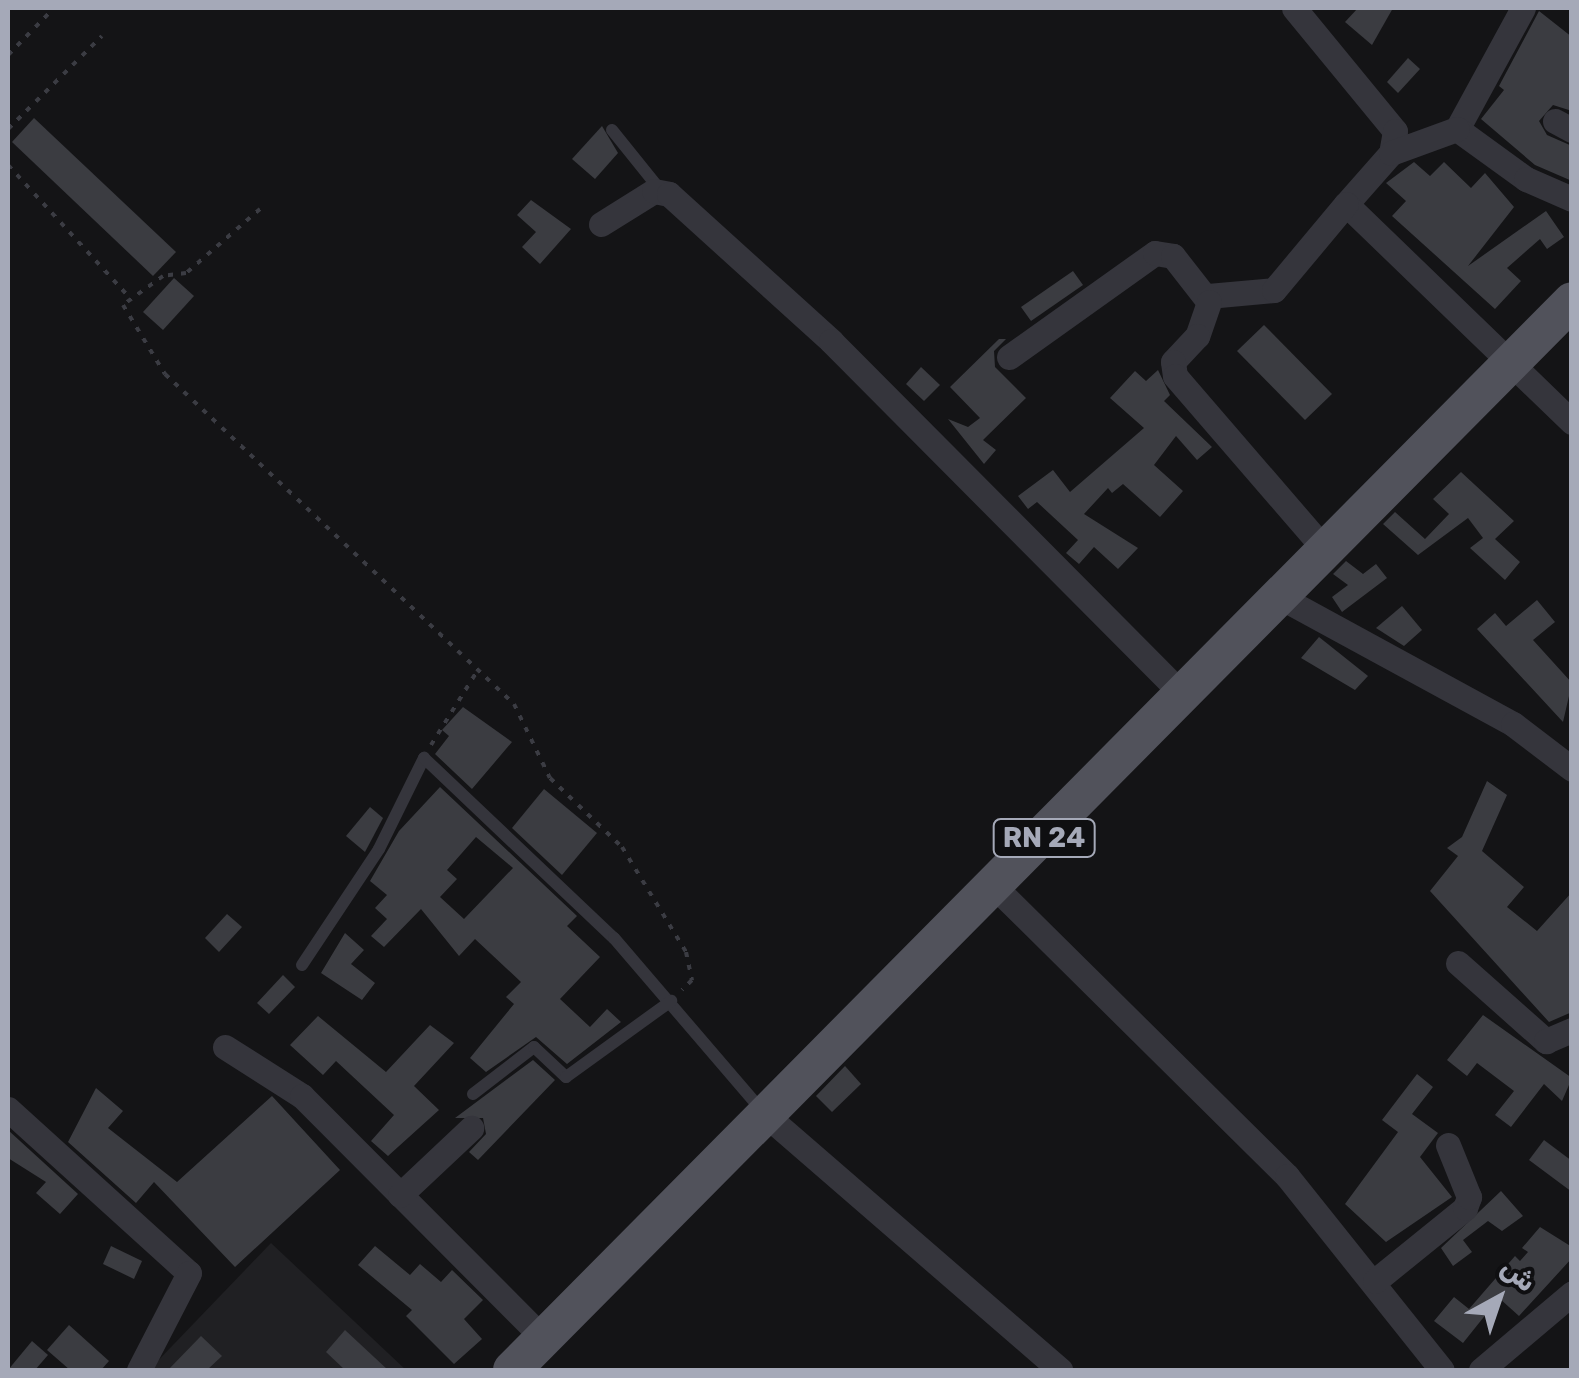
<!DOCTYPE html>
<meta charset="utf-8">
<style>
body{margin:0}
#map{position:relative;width:1579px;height:1378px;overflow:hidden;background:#141416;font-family:Rubik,"Noto Sans Arabic",sans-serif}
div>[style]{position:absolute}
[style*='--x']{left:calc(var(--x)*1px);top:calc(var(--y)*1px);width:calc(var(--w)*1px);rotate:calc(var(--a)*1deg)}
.built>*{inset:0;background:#202023}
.building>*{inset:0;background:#3b3c41}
.path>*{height:4px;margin-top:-2px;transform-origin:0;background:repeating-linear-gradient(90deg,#3b3c43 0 5px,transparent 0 13px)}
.service>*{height:12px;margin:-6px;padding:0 6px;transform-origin:6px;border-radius:6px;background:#35353c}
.minor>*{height:25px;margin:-12.5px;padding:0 12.5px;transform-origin:12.5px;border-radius:12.5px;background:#35353c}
.primary>*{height:38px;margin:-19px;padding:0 19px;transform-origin:19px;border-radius:19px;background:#51525b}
span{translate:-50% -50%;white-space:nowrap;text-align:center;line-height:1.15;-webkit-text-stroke:9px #0f0f11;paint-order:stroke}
.shield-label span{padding:2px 8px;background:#0f0f11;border:2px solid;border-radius:8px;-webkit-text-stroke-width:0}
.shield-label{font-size:28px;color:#a5a9b8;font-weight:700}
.frame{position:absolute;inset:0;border:10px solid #a5a9b8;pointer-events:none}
.north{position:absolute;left:1449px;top:1248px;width:100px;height:100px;-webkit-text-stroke:8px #0f0f11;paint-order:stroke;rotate:40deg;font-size:28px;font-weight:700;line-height:40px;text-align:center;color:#a5a9b8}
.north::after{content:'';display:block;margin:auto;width:35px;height:45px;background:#a5a9b8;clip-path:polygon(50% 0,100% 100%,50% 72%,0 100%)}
</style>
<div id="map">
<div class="built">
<div style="clip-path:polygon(271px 1243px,406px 1370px,149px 1370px)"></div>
</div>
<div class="building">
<div style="clip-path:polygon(1358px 8px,1393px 8px,1372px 45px,1345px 22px)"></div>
<div style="clip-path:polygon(1539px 11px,1572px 37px,1572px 111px,1553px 105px,1539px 121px,1547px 135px,1572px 146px,1572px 181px,1535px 165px,1481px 119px,1504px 90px,1499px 86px)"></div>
<div style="clip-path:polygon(1408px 58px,1420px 69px,1398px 93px,1387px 82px)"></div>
<div style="clip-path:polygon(34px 118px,176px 252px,153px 276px,12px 142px)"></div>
<div style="clip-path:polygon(602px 126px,618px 153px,595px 179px,572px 159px)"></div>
<div style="clip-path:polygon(1414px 162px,1430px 176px,1444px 162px,1471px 188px,1485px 173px,1514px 207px,1468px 266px,1546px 211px,1564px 237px,1547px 249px,1540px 239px,1507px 268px,1521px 281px,1495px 309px,1392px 216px,1406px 201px,1386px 183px)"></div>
<div style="clip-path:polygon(531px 200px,571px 229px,540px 264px,522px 247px,536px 232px,517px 215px)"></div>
<div style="clip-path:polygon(1073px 271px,1083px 285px,1031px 321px,1021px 307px)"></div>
<div style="clip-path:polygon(174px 278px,194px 296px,163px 330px,143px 312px)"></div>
<div style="clip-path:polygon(1264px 325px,1332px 394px,1305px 420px,1237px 351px)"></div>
<div style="clip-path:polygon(999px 339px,1006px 339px,994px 351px,995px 367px,1026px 398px,983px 440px,996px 450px,984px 464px,948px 419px,968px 427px,980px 418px,950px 387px)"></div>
<div style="clip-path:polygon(921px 367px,940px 385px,924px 401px,906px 384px)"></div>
<div style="clip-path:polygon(1158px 370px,1170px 395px,1164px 401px,1212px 447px,1197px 460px,1176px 436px,1154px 465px,1183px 491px,1160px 517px,1123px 484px,1112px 493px,1108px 488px,1084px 514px,1138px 548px,1118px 569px,1094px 547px,1079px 564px,1066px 553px,1078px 540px,1037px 502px,1028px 509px,1018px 496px,1053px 470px,1070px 492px,1144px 428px,1110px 398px,1135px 371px,1146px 381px)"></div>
<div style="clip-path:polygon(1461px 472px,1514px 521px,1495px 539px,1520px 562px,1505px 580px,1470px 548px,1483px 538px,1468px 518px,1418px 555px,1383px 524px,1395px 512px,1425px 539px,1449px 514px,1433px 499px)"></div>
<div style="clip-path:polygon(1346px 561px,1363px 574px,1376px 564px,1387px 578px,1342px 612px,1332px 597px,1348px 585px,1333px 574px)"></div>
<div style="clip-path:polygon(1537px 600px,1555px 622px,1533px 640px,1572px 683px,1563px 722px,1477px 629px,1495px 613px,1506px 626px)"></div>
<div style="clip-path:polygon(1402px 606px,1422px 630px,1404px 646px,1376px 628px)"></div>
<div style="clip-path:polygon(1319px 637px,1368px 676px,1355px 690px,1301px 658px)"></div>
<div style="clip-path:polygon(463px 707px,512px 742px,472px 789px,435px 754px,449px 736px,442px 730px)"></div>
<div style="clip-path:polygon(1487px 781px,1507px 795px,1482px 851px,1524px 887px,1507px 907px,1537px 931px,1572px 892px,1572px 1012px,1549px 1022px,1430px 891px,1458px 856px,1447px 848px,1462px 837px)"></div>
<div style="clip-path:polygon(evenodd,440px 787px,577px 916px,567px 926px,600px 957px,560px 999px,590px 1027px,607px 1009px,621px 1022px,567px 1064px,536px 1037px,486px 1072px,470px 1058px,514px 1004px,506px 997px,521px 982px,475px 939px,459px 956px,421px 909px,384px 947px,371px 936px,387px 919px,375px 908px,387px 895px,370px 881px,399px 831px,440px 787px,476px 837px,513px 868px,464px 919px,440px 897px,457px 879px,447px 870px,476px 837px)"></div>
<div style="clip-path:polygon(544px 789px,597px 833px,562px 875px,512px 828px)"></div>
<div style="clip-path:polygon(370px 807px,383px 818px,365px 852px,346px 836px)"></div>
<div style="clip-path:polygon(227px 914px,242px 927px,219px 952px,205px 938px)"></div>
<div style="clip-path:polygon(345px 933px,364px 950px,351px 964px,375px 983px,362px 1000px,321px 973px)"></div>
<div style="clip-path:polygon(283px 975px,295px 987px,269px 1014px,257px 1003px)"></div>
<div style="clip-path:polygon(1483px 1015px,1572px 1078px,1562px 1101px,1544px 1084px,1511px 1127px,1495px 1115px,1514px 1091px,1477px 1063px,1467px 1076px,1447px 1060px)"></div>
<div style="clip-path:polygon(318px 1016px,386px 1072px,430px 1025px,454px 1043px,414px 1086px,439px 1110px,388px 1156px,371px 1141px,394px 1115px,336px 1061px,323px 1075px,290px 1045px)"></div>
<div style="clip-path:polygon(533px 1060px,555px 1080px,478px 1160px,469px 1152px,486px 1134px,483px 1118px,455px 1118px)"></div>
<div style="clip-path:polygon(845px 1066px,861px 1084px,832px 1112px,816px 1096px)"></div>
<div style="clip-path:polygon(1417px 1074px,1433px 1087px,1412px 1114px,1438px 1133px,1420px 1157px,1452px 1197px,1386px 1242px,1345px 1204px,1398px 1132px,1382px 1120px)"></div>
<div style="clip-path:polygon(96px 1088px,123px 1111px,108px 1128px,177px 1182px,272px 1096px,340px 1170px,235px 1267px,154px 1182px,136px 1203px,68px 1142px)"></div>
<div style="clip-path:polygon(8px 1130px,78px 1194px,60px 1214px,36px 1193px,46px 1182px,8px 1158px)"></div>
<div style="clip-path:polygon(1544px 1140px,1572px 1161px,1572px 1192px,1529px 1160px)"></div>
<div style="clip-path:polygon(1501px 1191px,1523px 1216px,1502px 1231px,1488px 1221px,1463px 1240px,1472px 1252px,1453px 1266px,1441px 1248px)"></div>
<div style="clip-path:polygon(1540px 1227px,1572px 1247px,1572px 1258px,1519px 1316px,1499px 1298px,1463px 1343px,1434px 1321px,1454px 1297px,1469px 1309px,1515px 1256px,1520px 1261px,1528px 1252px,1522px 1248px)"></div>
<div style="clip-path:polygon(111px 1246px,142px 1261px,134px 1279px,103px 1264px)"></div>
<div style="clip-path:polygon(375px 1246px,410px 1275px,420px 1264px,441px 1282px,452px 1270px,483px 1300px,464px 1319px,482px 1339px,454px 1364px,406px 1316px,412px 1310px,358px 1265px)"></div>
<div style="clip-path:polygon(69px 1325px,109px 1361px,101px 1370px,70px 1370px,47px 1350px)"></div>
<div style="clip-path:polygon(345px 1330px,388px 1370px,345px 1370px,326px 1352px)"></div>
<div style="clip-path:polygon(201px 1336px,222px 1356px,207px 1370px,168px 1370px)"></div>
<div style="clip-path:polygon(32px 1341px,48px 1355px,35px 1370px,8px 1370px)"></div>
</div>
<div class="path">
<div style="--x:8;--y:55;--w:66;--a:-45.6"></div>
<div style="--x:8;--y:129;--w:132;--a:-44.7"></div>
<div style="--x:8;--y:165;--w:182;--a:47.5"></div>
<div style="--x:260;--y:209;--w:98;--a:139.1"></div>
<div style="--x:186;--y:273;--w:23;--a:173"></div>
<div style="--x:163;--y:276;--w:49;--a:144.1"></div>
<div style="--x:123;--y:305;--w:81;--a:58.7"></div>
<div style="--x:165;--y:374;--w:480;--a:43.4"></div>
<div style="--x:514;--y:704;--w:82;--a:64.1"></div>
<div style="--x:550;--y:778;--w:100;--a:43.8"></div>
<div style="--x:622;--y:847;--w:123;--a:58.6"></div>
<div style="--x:686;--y:952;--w:29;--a:78"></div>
<div style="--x:692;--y:980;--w:14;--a:135"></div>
<div style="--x:431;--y:745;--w:85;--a:-58"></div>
</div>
<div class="service">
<div style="--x:612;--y:130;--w:78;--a:51.2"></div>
<div style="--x:302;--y:965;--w:139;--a:-56.4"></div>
<div style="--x:379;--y:849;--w:102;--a:-63.7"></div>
<div style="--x:424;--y:758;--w:262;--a:43.5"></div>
<div style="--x:614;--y:938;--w:229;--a:49.4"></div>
<div style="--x:473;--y:1094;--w:77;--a:-37.6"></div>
<div style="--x:534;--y:1047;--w:44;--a:43.2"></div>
<div style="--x:566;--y:1077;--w:130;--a:-35.9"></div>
</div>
<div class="minor">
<div style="--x:1294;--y:8;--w:159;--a:50.6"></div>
<div style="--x:1395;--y:131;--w:22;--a:100"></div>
<div style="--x:1391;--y:153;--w:68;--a:131.4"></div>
<div style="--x:1346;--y:204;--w:314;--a:44"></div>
<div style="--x:1523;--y:8;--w:138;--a:118.6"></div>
<div style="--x:1457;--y:129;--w:85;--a:35.9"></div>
<div style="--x:1526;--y:179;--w:50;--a:23.5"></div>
<div style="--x:1555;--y:121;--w:19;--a:28"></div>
<div style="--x:1391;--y:153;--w:70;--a:-20"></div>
<div style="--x:601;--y:224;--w:62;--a:-31.9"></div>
<div style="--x:654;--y:191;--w:15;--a:11"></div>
<div style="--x:669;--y:194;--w:219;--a:42.2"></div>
<div style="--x:831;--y:341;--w:502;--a:45.16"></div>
<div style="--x:1208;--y:296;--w:66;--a:-5.2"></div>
<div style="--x:1274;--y:290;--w:112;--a:-50.1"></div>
<div style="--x:1009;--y:357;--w:179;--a:-35.5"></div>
<div style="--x:1155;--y:253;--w:18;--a:9"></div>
<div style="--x:1173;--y:256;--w:58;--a:52"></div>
<div style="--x:1209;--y:302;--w:36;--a:109"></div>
<div style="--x:1197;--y:336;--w:35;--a:133"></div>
<div style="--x:1173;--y:362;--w:14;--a:82"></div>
<div style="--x:1175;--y:376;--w:233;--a:49.2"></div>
<div style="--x:1282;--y:598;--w:263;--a:28.6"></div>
<div style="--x:1513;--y:724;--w:74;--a:37.3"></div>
<div style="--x:995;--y:887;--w:411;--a:44.7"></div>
<div style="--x:1287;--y:1176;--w:248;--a:51.4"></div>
<div style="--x:1458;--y:963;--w:118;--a:41.6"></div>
<div style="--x:1546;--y:1041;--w:28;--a:-23"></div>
<div style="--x:225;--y:1047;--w:91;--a:32.5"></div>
<div style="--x:302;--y:1096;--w:343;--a:45.1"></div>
<div style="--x:8;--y:1109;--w:244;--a:42.2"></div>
<div style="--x:189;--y:1273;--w:109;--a:117.3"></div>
<div style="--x:767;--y:1116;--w:388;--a:40.9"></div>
<div style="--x:400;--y:1195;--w:98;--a:-43.3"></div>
<div style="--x:1375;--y:1281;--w:116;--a:-39"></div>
<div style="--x:1465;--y:1208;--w:12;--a:-70"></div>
<div style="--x:1469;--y:1197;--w:56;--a:-112"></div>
<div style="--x:1481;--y:1370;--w:119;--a:-40.2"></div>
</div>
<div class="primary">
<div style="--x:512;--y:1370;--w:1505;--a:-45.24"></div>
</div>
<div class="shield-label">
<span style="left:1044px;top:838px">RN 24</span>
</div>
<div class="frame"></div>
<div class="north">ش</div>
</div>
